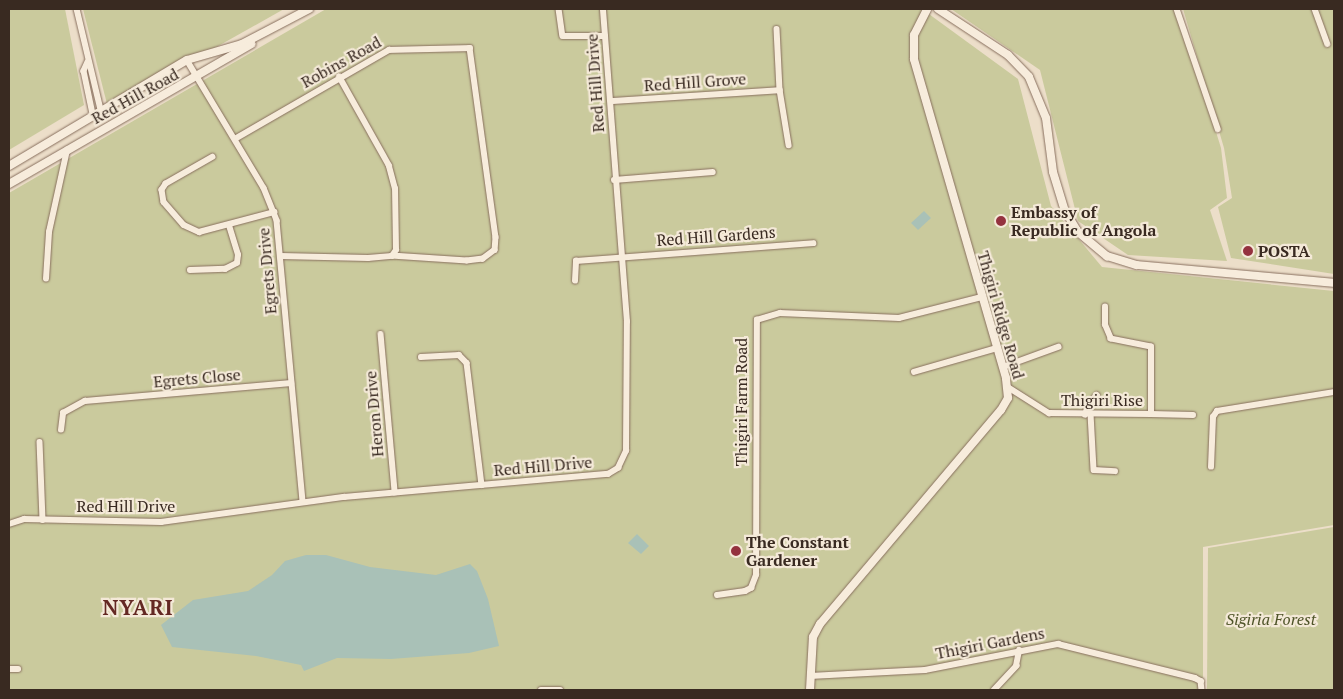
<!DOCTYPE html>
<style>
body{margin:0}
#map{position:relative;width:1343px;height:699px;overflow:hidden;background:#ecdec9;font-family:"PT Serif",serif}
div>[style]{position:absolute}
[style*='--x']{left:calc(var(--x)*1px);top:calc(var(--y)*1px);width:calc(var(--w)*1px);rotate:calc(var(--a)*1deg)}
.green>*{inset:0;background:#caca9d}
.water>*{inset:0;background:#a9c1b7}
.roads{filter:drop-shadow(0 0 1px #886f5e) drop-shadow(0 0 1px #886f5e)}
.street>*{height:5.5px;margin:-2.75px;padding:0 2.75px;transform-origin:2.75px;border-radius:2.75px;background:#f7ecdc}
.secondary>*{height:8px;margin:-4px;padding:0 4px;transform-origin:4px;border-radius:4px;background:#f7ecdc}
.dots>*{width:14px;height:14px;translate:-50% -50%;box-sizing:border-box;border:2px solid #f4e9d8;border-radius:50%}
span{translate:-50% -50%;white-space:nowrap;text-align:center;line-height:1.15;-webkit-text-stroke:4.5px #f4e9d8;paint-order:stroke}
.street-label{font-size:16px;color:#392a21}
.poi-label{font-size:16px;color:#392a21;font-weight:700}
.left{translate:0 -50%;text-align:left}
.park-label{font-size:16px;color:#4f5429;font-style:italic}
.district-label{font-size:21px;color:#642823;font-weight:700;letter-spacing:1px}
.frame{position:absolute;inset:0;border:10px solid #392a21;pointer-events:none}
</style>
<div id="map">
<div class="green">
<div style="clip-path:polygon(9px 9px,65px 9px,84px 105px,9px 150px)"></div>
<div style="clip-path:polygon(83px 9px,284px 9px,108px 108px)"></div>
<div style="clip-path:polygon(326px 9px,922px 9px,1018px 79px,1051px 206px,1102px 267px,1334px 291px,1334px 525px,1203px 547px,1203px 690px,9px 690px,9px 193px)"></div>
<div style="clip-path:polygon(951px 9px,1178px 9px,1221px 148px,1227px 198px,1210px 210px,1227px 261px,1128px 255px,1078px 221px,1040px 70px)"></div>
<div style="clip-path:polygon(1183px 9px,1334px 9px,1334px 274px,1231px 258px,1218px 207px,1232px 198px,1224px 148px)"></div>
<div style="clip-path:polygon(1334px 527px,1334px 690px,1207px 690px,1208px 548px)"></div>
</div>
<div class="water">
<div style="clip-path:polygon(924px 211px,931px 218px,918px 230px,911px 223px)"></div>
<div style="clip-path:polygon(637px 534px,649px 546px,641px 554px,628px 543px)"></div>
<div style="clip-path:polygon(306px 555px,326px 555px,370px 567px,436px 575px,470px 564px,477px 571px,488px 599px,499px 646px,469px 653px,391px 659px,337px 658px,304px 671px,301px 665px,256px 656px,172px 647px,161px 625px,193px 600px,248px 591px,272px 575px,285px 561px)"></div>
</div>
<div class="roads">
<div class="street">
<div style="--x:77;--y:9;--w:104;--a:76.6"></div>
<div style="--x:559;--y:9;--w:27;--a:82"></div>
<div style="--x:563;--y:36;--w:42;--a:0"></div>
<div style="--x:1177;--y:9;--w:127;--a:71.1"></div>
<div style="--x:1315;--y:9;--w:37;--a:70"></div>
<div style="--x:777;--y:29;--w:61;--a:87.2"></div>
<div style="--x:780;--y:90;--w:56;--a:80.7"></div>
<div style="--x:187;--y:60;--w:149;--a:59"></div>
<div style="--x:264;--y:188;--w:35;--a:68"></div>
<div style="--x:277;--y:221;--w:282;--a:84.7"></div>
<div style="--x:88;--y:62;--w:10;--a:114"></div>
<div style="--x:84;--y:71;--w:44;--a:78.2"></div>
<div style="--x:612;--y:101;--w:168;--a:-3.7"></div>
<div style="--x:235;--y:139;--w:178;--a:-30"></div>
<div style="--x:389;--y:50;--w:81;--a:-1.4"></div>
<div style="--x:470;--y:48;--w:191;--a:82.2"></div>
<div style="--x:496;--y:237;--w:13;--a:94"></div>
<div style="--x:495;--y:250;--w:15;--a:143"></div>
<div style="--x:483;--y:259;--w:16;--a:173"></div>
<div style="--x:467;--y:261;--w:75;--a:-176.2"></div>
<div style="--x:213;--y:157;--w:54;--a:150.1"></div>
<div style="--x:166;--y:184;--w:7;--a:124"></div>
<div style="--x:162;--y:190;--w:12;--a:81"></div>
<div style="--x:164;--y:202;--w:30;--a:49"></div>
<div style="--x:184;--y:225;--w:17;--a:25"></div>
<div style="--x:199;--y:232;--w:78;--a:-14.9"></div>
<div style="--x:614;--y:180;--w:99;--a:-4.6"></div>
<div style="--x:281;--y:256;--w:87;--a:1.3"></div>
<div style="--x:368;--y:258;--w:24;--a:-5"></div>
<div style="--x:392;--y:256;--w:7;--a:-56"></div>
<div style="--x:396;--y:250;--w:61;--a:-90.9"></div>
<div style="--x:395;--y:189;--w:24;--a:-105"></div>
<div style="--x:389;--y:166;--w:102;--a:-119.3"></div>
<div style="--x:190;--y:270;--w:35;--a:-2"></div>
<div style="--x:225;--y:269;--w:13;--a:-27"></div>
<div style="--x:237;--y:263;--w:8;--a:-83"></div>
<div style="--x:238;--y:255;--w:31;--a:-107"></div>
<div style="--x:46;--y:279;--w:47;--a:-86.3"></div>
<div style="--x:49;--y:232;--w:84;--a:-77.6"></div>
<div style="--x:575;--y:281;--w:20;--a:-87"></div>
<div style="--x:576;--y:261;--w:238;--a:-4.3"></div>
<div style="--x:381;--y:334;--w:159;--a:84.9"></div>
<div style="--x:421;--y:357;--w:38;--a:-3"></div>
<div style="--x:459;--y:355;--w:11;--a:45"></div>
<div style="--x:467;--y:363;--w:123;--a:83"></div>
<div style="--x:1003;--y:367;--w:59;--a:-20"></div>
<div style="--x:914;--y:372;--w:86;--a:-16.1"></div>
<div style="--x:1008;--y:387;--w:49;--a:32.4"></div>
<div style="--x:1049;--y:413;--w:102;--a:0.6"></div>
<div style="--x:1151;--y:414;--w:67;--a:-90"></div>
<div style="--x:1151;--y:347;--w:41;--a:-168.7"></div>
<div style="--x:1111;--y:339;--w:15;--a:-113"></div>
<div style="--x:1105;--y:325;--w:18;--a:-90"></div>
<div style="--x:1091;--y:414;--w:56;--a:86.9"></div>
<div style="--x:1094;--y:470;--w:21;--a:3"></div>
<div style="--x:1151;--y:414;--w:42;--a:1.4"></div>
<div style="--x:1085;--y:415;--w:10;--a:-73"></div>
<div style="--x:1088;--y:405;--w:13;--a:-48"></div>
<div style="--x:61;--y:430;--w:17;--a:-83"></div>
<div style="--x:63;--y:413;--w:25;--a:-29"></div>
<div style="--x:85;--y:401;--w:207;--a:-5"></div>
<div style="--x:40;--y:442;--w:78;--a:87.8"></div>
<div style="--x:1211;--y:467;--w:50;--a:-87.7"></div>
<div style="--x:1213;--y:417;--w:7;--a:-56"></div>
<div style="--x:1217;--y:411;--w:119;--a:-9.2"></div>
<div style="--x:9;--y:524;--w:16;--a:-18"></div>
<div style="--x:24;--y:519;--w:137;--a:1.3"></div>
<div style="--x:161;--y:522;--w:185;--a:-7.8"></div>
<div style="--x:344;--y:497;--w:265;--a:-5"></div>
<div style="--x:608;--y:474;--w:12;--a:-31"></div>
<div style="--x:618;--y:468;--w:19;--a:-65"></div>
<div style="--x:626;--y:451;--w:129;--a:-89.6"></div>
<div style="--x:627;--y:322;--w:314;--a:-94.4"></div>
<div style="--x:717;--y:595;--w:28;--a:-8"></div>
<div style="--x:745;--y:591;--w:7;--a:-27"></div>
<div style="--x:751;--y:588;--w:14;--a:-69"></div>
<div style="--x:756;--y:575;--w:255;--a:-89.8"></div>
<div style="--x:757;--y:320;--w:24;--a:-17"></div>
<div style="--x:780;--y:313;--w:119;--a:2.4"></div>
<div style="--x:899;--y:318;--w:86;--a:-14.2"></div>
<div style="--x:9;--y:669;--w:9;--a:0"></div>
<div style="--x:810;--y:676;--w:115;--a:-3"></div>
<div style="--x:925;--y:670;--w:136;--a:-11.1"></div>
<div style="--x:1058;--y:644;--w:141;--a:13.9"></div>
<div style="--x:1195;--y:678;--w:7;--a:27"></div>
<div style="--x:1201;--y:681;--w:9;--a:84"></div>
<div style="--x:541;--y:690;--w:19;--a:0"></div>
<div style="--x:994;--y:690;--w:33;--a:-47"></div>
<div style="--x:1016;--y:666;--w:16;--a:-79"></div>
</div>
<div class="secondary">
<div style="--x:938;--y:9;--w:84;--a:33.3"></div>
<div style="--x:1008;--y:55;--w:30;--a:46"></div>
<div style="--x:1029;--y:77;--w:44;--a:67.5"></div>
<div style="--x:1046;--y:118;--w:54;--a:82.6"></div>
<div style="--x:1053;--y:172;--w:39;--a:73"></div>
<div style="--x:1064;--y:209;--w:27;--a:59"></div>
<div style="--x:1078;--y:232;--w:38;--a:40"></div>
<div style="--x:1107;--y:256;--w:31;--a:17"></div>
<div style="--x:1137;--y:265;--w:198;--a:5.2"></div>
<div style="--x:9;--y:166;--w:207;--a:-30.8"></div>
<div style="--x:187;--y:60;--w:57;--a:-16.2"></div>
<div style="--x:242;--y:44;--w:76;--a:-27.6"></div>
<div style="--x:9;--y:184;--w:280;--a:-30"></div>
<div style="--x:810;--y:690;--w:53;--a:-86.8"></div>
<div style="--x:813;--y:637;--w:15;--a:-62"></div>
<div style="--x:820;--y:624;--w:280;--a:-49.8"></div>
<div style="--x:1001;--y:410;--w:14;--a:-60"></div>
<div style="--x:1008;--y:398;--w:20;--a:-96"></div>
<div style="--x:1006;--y:378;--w:332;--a:-106.1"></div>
<div style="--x:914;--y:59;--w:24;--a:-90"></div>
<div style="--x:914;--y:35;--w:29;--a:-63"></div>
</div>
</div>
<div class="dots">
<div style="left:1001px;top:221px;background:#94323e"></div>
<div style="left:1248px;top:251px;background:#94323e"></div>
<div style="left:736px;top:551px;background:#94323e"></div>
</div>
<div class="street-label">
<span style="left:341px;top:62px;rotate:-29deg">Robins Road</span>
<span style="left:695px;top:82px;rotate:-4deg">Red Hill Grove</span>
<span style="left:595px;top:83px;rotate:-94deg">Red Hill Drive</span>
<span style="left:135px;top:96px;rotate:-29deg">Red Hill Road</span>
<span style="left:716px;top:236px;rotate:-4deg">Red Hill Gardens</span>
<span style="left:267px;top:271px;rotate:-95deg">Egrets Drive</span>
<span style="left:1001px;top:315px;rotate:74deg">Thigiri Ridge Road</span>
<span style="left:197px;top:378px;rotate:-5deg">Egrets Close</span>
<span style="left:1102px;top:400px">Thigiri Rise</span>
<span style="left:741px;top:402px;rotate:-90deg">Thigiri Farm Road</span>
<span style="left:374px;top:414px;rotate:-95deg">Heron Drive</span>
<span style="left:543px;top:466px;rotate:-5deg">Red Hill Drive</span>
<span style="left:126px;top:506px">Red Hill Drive</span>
<span style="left:990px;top:643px;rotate:-11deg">Thigiri Gardens</span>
</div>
<div class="poi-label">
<span class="left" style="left:1011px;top:221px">Embassy of<br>Republic of Angola</span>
<span class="left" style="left:1258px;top:251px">POSTA</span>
<span class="left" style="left:746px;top:551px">The Constant<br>Gardener</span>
</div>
<div class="park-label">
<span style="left:1271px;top:619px">Sigiria Forest</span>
</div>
<div class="district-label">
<span style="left:138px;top:607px">NYARI</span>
</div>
<div class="frame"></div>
</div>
